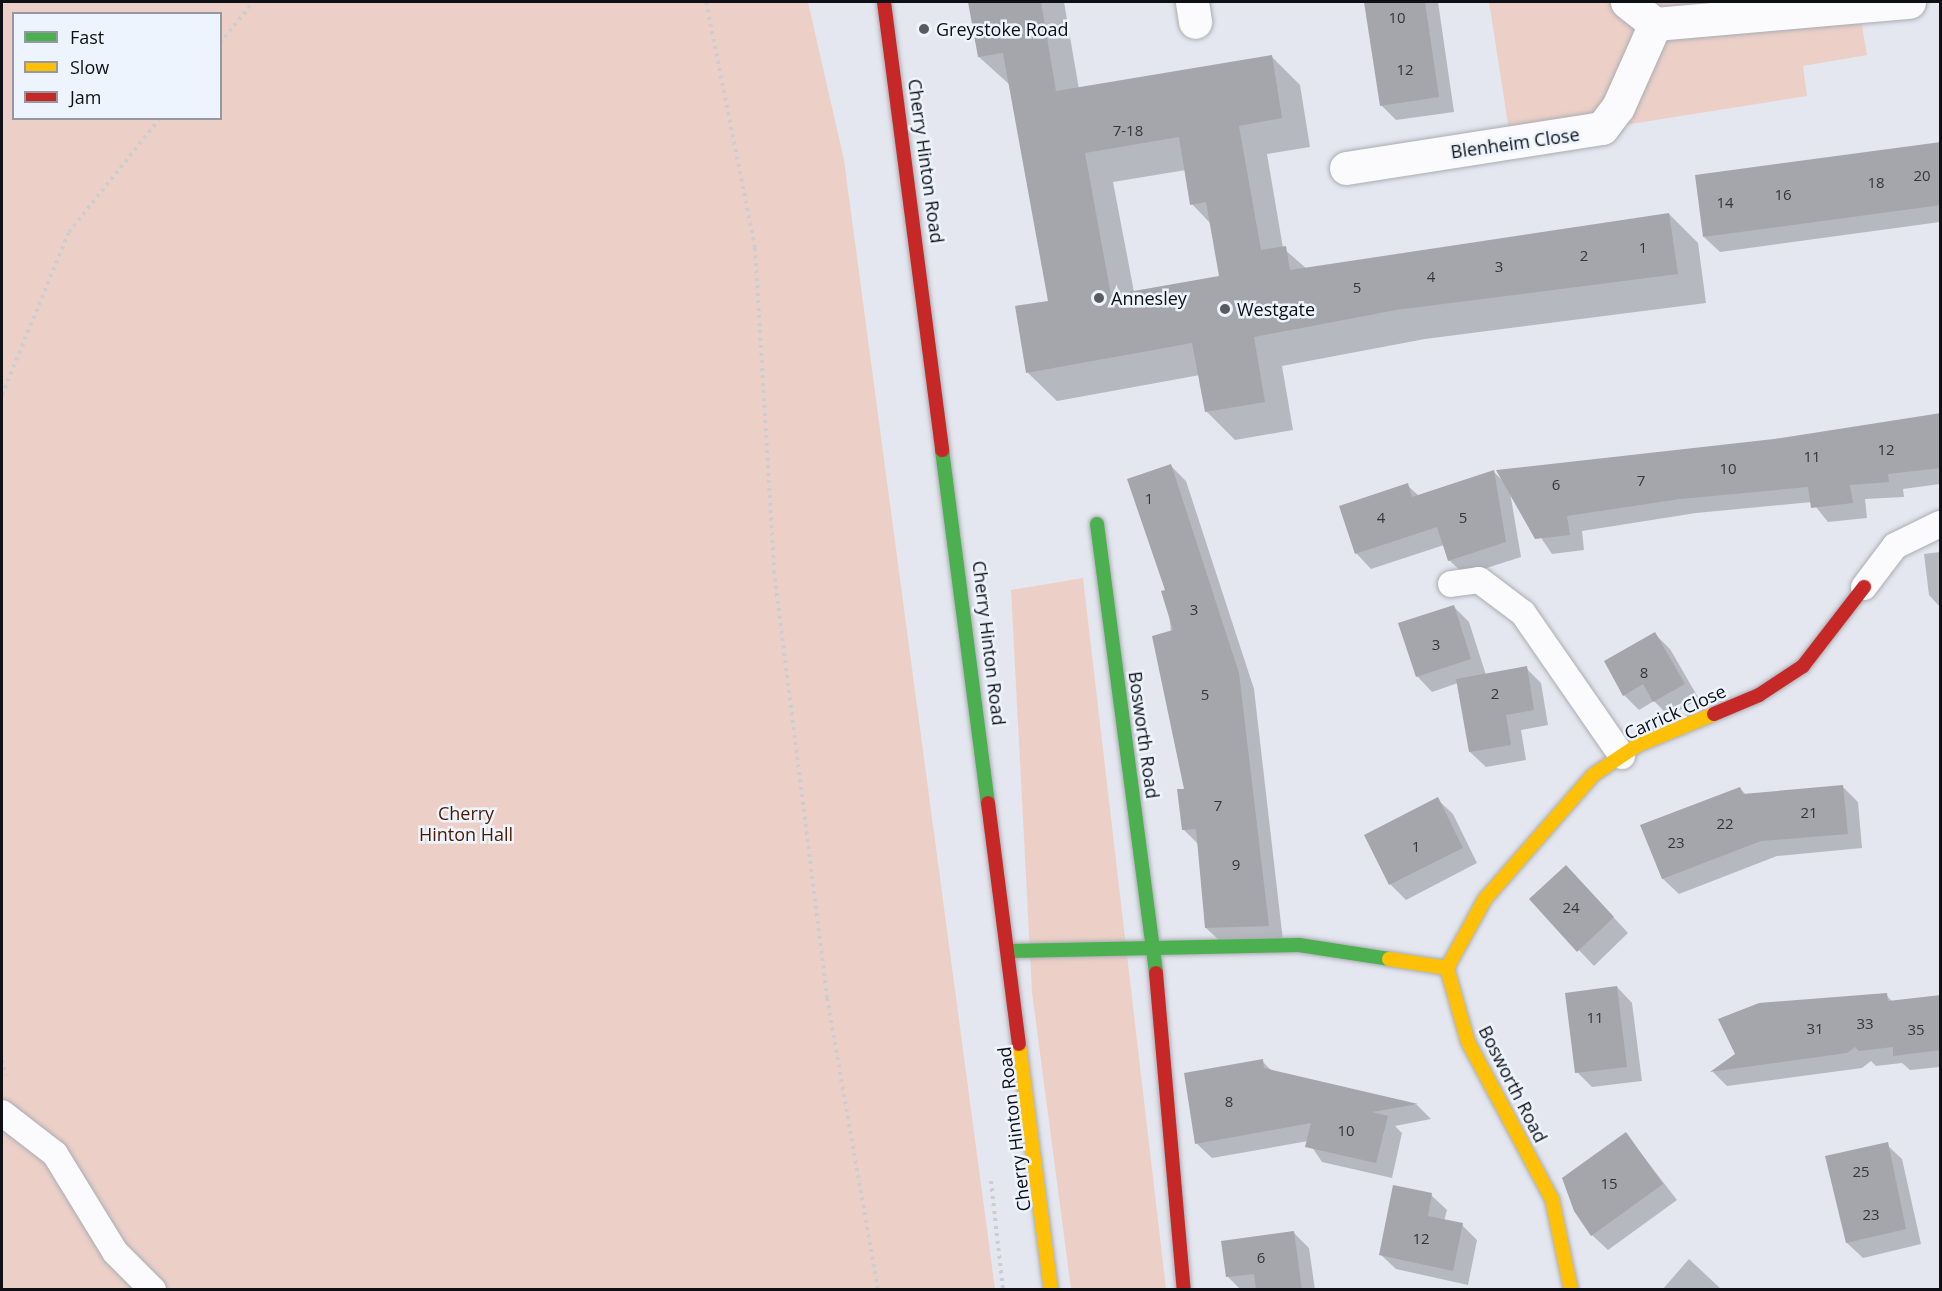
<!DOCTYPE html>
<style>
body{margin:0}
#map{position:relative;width:1942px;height:1291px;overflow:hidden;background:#e4e7ef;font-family:"Open Sans",sans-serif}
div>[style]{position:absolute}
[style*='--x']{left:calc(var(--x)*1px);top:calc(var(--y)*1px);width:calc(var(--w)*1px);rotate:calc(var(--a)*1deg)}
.green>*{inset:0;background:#ecd0c7}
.shadow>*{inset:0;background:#0003}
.building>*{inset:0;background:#a4a6ab}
.path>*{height:4px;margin-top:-2px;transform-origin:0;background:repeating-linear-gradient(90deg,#cccdcf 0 3px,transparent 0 7.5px)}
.roads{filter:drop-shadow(0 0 2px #aaacb2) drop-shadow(0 0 2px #aaacb2)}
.lane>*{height:26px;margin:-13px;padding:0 13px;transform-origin:13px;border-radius:13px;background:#fbfbfd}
.street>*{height:33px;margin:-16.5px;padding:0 16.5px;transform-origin:16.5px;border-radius:16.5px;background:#fbfbfd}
.fast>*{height:14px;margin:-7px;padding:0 7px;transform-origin:7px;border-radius:7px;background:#4caf50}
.slow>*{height:14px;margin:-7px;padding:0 7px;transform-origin:7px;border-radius:7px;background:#ffc107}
.jam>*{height:14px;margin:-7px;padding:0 7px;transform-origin:7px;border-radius:7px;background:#c62828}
.dots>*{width:16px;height:16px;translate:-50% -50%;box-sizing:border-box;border:3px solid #eef4fe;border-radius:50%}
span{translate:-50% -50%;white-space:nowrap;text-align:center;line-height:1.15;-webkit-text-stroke:5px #eef4fe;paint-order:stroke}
.number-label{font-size:15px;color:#34363a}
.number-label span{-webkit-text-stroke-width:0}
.poi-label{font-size:18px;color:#0e1015}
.left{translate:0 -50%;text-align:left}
.street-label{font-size:18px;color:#0e1015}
.park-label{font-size:18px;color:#4d1900}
.frame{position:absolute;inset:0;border:3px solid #0e1015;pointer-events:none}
.legend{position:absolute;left:12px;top:12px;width:210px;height:108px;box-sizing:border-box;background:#eef4fe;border:2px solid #9499a1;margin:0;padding:8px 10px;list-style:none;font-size:18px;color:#0e1015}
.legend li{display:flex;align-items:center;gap:12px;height:30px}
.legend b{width:30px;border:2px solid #9499a1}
</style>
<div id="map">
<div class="green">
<div style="clip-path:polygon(evenodd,2px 2px,808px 2px,844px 160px,995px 1289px,2px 1289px,2px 2px,14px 14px,220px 14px,220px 118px,14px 118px,14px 14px)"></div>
<div style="clip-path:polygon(1489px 2px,1858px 2px,1867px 55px,1803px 66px,1807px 96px,1511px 143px)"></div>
<div style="clip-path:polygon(1083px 578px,1166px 1289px,1071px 1289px,1032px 992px,1011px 590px)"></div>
</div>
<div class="shadow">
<div style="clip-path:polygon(evenodd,970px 2px,1064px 2px,1079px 89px,1271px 56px,1300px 85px,1310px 147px,1267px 154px,1283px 248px,1307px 269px,1669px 214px,1698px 243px,1706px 303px,1425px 339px,1282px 366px,1293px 430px,1235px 440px,1206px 411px,1200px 375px,1057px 401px,1028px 373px,1050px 302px,1010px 85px,979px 57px,970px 2px,1186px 170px,1192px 204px,1211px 224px,1221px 277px,1134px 292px,1113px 182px,1186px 170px)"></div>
<div style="clip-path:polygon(1367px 2px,1438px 2px,1454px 112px,1396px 120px,1381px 105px)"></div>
<div style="clip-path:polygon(1940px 145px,1940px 222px,1720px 252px,1704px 237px)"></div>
<div style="clip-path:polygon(1940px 416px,1940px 484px,1903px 489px,1904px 497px,1865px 499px,1867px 518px,1828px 522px,1812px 502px,1696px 513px,1582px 531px,1584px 550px,1552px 554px,1510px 492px,1521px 557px,1465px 575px,1449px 560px,1444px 545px,1371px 569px,1356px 553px,1407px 485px,1419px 496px,1494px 472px,1503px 481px)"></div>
<div style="clip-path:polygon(1171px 466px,1186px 481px,1254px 689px,1283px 941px,1222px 943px,1206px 928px,1199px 845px,1183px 829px,1186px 790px,1167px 591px)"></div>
<div style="clip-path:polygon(1940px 552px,1940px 607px,1929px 595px,1924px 554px)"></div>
<div style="clip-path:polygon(1454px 607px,1469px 622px,1486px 675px,1526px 668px,1541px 683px,1548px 725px,1521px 730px,1526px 760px,1486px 767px,1470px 752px,1458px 683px,1432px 692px,1417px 676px)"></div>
<div style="clip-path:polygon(1655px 634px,1670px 649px,1699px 699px,1669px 716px,1654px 701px,1639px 710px,1624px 695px)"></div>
<div style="clip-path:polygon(1843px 787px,1858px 802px,1862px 848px,1777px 856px,1679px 894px,1663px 879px,1642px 826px,1740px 788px,1746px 795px)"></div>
<div style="clip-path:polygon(1437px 799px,1453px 814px,1477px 863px,1406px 900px,1390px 884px)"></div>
<div style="clip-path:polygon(1581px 882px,1628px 933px,1594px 966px,1531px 899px)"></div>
<div style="clip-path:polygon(1617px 987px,1632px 1003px,1642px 1081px,1592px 1087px,1577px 1072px)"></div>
<div style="clip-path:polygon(1886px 995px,1893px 1002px,1940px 997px,1940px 1067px,1910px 1070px,1902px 1063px,1876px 1066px,1871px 1061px,1862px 1068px,1727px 1086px,1713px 1072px,1737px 1054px)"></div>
<div style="clip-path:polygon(1262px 1061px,1273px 1072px,1417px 1105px,1431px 1119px,1395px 1126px,1402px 1133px,1392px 1178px,1322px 1162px,1308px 1141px,1212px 1158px,1196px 1143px)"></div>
<div style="clip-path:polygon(1626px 1134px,1677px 1200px,1608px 1250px,1592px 1235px)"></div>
<div style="clip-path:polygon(1886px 1144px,1902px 1159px,1921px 1244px,1863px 1258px,1847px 1243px)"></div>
<div style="clip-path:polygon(1431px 1195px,1447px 1210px,1444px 1221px,1462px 1225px,1477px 1240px,1468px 1285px,1396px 1269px,1380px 1254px)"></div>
<div style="clip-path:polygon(1294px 1233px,1309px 1248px,1315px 1290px,1241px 1290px,1228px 1277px)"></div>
<div style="clip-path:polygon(1689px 1259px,1722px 1290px,1662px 1290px)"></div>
</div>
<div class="building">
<div style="clip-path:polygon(evenodd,968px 2px,1041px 2px,1056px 91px,1272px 55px,1282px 118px,1239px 126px,1261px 250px,1286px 246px,1290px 270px,1669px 213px,1678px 274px,1396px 310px,1254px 337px,1265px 402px,1205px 412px,1192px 343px,1026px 373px,1015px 306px,1048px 301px,1003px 53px,978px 57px,968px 2px,1179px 137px,1190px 205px,1206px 202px,1219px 276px,1111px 295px,1085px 153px,1179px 137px)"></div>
<div style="clip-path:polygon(1364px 2px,1425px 2px,1439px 97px,1380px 106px)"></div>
<div style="clip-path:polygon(1941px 142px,1941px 205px,1703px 237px,1695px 175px)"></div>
<div style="clip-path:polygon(1941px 413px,1941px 468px,1888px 474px,1889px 482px,1850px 485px,1853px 503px,1811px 508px,1808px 487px,1680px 499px,1567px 516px,1570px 535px,1535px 539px,1496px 470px,1774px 439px)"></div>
<div style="clip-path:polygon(1171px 464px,1239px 673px,1269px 926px,1205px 928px,1196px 829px,1182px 830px,1177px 789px,1184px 789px,1152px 636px,1173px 630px,1161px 591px,1165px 590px,1127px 479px)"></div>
<div style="clip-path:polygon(1494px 470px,1506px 542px,1448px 561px,1437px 527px,1355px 554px,1339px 506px,1408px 483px,1412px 497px)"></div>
<div style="clip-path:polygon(1454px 605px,1471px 659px,1416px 677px,1398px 623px)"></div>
<div style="clip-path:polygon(1655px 632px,1685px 684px,1653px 702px,1643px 684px,1623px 696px,1604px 661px)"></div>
<div style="clip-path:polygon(1527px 666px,1534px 710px,1506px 715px,1511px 745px,1469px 752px,1456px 679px)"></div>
<div style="clip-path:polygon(1843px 785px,1848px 834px,1761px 841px,1662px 879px,1640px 825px,1740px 787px,1743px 794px)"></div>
<div style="clip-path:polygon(1438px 797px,1463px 848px,1389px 885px,1364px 835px)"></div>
<div style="clip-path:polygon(1566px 865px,1614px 917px,1577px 952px,1529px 899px)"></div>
<div style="clip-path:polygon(1617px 986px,1627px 1067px,1575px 1073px,1565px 993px)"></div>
<div style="clip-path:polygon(1887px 993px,1888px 1001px,1941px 995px,1941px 1050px,1893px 1056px,1893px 1047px,1859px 1051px,1855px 1047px,1847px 1053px,1710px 1072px,1735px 1054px,1718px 1019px,1759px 1003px)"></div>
<div style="clip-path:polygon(1263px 1059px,1264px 1068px,1418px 1104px,1372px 1112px,1388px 1116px,1376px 1163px,1305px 1147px,1311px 1123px,1195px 1144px,1184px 1073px)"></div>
<div style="clip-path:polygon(1626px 1132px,1663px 1184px,1591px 1236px,1574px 1211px,1562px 1178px)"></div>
<div style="clip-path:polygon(1888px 1142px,1906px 1229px,1846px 1243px,1825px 1156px)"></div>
<div style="clip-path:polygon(1393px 1185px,1432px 1193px,1428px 1216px,1463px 1223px,1453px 1271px,1379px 1255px)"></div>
<div style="clip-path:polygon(1294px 1231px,1302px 1290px,1256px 1290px,1254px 1274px,1226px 1277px,1221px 1241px)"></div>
</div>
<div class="path">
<div style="--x:706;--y:2;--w:251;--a:78.7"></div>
<div style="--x:755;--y:248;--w:324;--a:86.6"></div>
<div style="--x:774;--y:571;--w:430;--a:82.9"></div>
<div style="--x:827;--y:998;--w:296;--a:80.1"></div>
<div style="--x:220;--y:43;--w:53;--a:-51.2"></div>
<div style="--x:2;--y:395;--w:176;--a:-67.7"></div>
<div style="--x:69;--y:232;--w:146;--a:-51.4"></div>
<div style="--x:2;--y:1060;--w:16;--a:76"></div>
<div style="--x:991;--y:1181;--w:110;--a:83.7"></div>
</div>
<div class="roads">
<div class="lane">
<div style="--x:1451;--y:584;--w:28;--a:-8"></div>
<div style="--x:1479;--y:580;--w:55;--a:36.9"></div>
<div style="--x:1523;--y:613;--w:174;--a:55.3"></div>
<div style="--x:1864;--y:587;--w:51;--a:-52.9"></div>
<div style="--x:1895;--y:546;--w:50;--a:-26.1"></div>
<div style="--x:2;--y:1113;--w:67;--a:37.7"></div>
<div style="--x:55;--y:1154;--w:115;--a:58.5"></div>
<div style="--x:115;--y:1252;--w:54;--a:45"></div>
</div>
<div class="street">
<div style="--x:1192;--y:2;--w:20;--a:81"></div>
<div style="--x:1627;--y:2;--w:36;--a:38"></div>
<div style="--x:1655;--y:24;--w:255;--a:-5"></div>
<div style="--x:1346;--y:168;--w:259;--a:-8.9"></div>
<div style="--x:1602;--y:128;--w:26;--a:-53"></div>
<div style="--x:1618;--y:107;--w:91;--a:-66"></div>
</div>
<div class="fast">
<div style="--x:942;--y:450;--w:356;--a:82.6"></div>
<div style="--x:1097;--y:524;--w:453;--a:82.5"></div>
<div style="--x:1010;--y:951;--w:289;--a:-1.2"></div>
<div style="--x:1299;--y:945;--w:91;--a:8.8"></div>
</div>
<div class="slow">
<div style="--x:1389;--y:959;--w:59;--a:8.8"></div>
<div style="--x:1447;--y:968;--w:77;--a:74.2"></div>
<div style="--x:1468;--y:1042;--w:178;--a:61.9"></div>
<div style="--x:1552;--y:1199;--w:93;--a:78.2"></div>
<div style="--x:1447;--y:968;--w:79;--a:-61.2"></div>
<div style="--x:1485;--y:899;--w:164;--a:-48.9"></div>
<div style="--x:1593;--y:775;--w:54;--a:-33.7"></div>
<div style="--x:1638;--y:745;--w:82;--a:-22.2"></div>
<div style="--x:1019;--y:1044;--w:248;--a:82.6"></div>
</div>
<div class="jam">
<div style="--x:884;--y:2;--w:452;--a:82.6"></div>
<div style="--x:1714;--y:714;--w:49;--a:-22.9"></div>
<div style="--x:1759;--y:695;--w:53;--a:-33.4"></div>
<div style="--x:1803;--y:666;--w:100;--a:-52.3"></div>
<div style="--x:988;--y:803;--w:243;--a:82.7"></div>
<div style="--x:1156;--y:973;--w:318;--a:85"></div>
</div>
</div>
<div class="dots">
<div style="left:924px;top:29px;background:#595b61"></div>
<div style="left:1099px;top:298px;background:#595b61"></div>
<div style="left:1225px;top:309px;background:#595b61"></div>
</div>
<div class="number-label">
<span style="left:1397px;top:18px">10</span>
<span style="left:1405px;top:70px">12</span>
<span style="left:1128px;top:131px">7-18</span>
<span style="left:1922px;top:176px">20</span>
<span style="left:1876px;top:183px">18</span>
<span style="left:1783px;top:195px">16</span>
<span style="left:1725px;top:203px">14</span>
<span style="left:1643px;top:248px">1</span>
<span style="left:1584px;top:256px">2</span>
<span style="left:1499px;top:267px">3</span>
<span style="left:1431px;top:277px">4</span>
<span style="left:1357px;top:288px">5</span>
<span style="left:1886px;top:450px">12</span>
<span style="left:1812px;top:457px">11</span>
<span style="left:1728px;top:469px">10</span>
<span style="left:1641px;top:481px">7</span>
<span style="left:1556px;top:485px">6</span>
<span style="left:1149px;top:499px">1</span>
<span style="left:1381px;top:518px">4</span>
<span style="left:1463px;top:518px">5</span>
<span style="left:1194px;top:610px">3</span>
<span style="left:1436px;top:645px">3</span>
<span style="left:1644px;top:673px">8</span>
<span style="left:1495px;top:694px">2</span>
<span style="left:1205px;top:695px">5</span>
<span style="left:1218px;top:806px">7</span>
<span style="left:1809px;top:813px">21</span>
<span style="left:1725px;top:824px">22</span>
<span style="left:1676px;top:843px">23</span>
<span style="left:1416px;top:847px">1</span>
<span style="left:1236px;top:865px">9</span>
<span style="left:1571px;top:908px">24</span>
<span style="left:1595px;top:1018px">11</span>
<span style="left:1865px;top:1024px">33</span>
<span style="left:1815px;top:1029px">31</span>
<span style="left:1916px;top:1030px">35</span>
<span style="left:1229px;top:1102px">8</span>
<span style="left:1346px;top:1131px">10</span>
<span style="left:1861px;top:1172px">25</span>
<span style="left:1609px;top:1184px">15</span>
<span style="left:1871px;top:1215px">23</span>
<span style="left:1421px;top:1239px">12</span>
<span style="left:1261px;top:1258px">6</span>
</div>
<div class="poi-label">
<span class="left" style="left:936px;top:29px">Greystoke Road</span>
<span class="left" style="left:1111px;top:298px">Annesley</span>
<span class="left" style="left:1237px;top:309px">Westgate</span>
</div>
<div class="street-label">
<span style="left:1515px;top:143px;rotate:-8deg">Blenheim Close</span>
<span style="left:926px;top:161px;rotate:82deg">Cherry Hinton Road</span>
<span style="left:989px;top:643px;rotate:83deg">Cherry Hinton Road</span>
<span style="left:1675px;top:712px;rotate:-24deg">Carrick Close</span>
<span style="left:1144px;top:735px;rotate:82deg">Bosworth Road</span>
<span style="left:1513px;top:1084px;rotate:63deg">Bosworth Road</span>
<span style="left:1014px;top:1129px;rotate:-97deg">Cherry Hinton Road</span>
</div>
<div class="park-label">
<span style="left:466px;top:824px">Cherry<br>Hinton Hall</span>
</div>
<div class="frame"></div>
<ul class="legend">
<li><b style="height:8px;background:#4caf50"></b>Fast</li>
<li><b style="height:8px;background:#ffc107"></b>Slow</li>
<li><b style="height:8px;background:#c62828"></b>Jam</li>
</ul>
</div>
